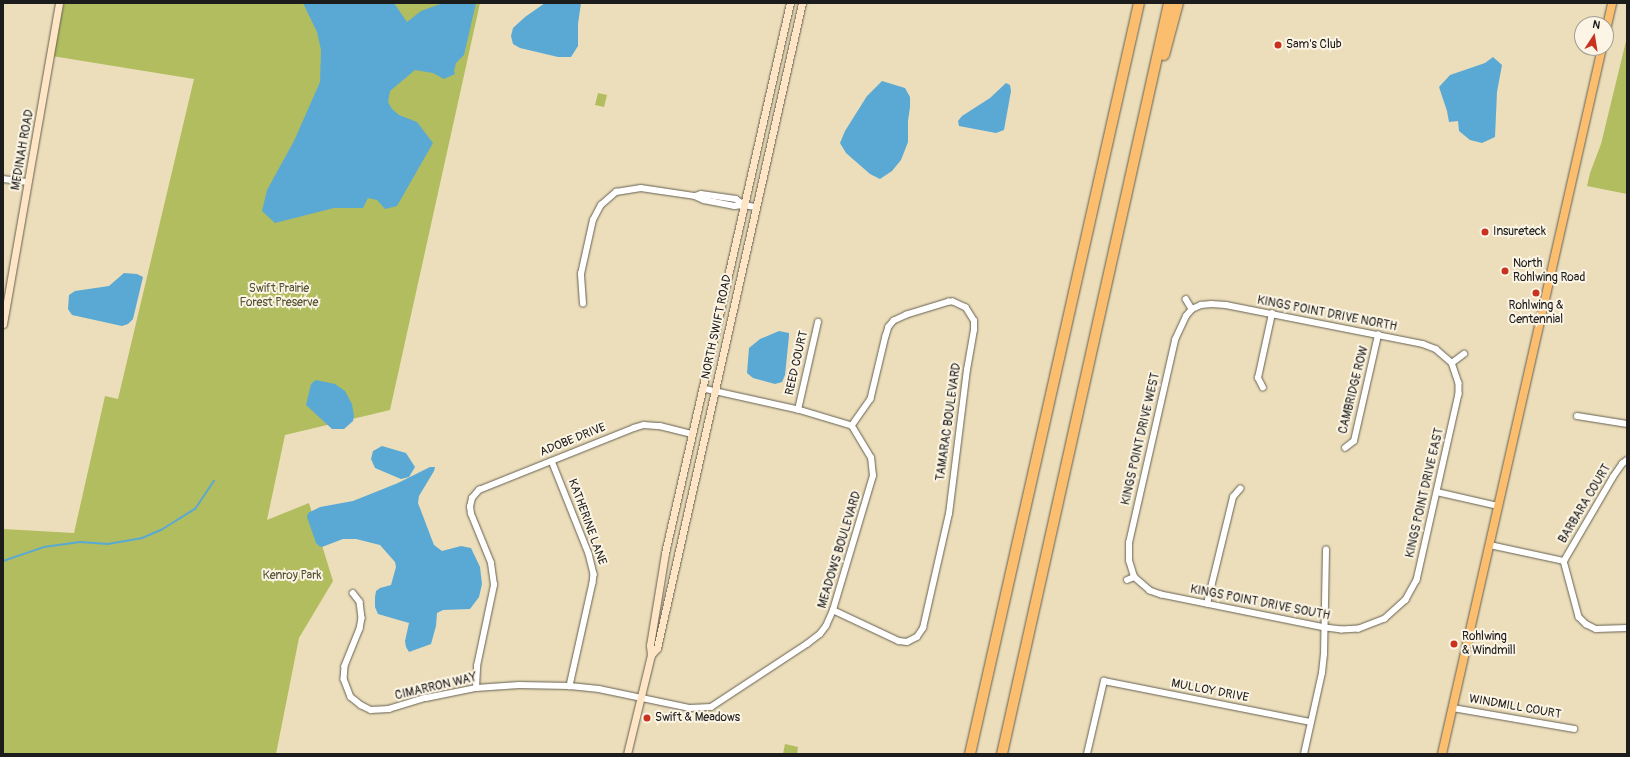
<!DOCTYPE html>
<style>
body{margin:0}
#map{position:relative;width:1630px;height:757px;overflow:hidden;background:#ecdeba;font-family:Pangolin,sans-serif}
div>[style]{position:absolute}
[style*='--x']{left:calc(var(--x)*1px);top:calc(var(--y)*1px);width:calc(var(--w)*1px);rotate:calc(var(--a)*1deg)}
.green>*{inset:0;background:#b1bd5f}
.water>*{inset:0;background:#5aa9d4}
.stream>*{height:2px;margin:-1px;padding:0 1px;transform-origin:1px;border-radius:1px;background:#5aa9d4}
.roads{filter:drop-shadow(0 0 1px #656053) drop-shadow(0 0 1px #656053)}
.street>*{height:5.5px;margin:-2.75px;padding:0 2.75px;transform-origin:2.75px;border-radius:2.75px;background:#fff}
.secondary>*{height:7px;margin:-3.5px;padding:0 3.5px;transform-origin:3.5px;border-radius:3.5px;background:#fde5c5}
.primary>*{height:8px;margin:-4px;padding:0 4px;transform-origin:4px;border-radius:4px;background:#fbbd6e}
.highway>*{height:10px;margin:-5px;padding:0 5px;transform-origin:5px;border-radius:5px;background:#fbbd6e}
.dots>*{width:11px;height:11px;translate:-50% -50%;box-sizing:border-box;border:2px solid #fcf5e5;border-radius:50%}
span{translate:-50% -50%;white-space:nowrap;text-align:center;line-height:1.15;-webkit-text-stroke:4px #fcf5e5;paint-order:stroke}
.poi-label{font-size:12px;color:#1c1c1c}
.left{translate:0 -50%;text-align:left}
.street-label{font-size:12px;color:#1c1c1c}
.park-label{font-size:12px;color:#505433}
.frame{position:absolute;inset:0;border:4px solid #1c1c1c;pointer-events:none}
.north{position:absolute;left:1574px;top:16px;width:40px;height:40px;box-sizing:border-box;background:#fcf5e5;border:1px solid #a29e95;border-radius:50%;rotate:12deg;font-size:11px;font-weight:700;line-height:16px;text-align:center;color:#1c1c1c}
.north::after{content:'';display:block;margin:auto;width:14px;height:18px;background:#c8321e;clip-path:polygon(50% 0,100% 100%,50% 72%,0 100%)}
</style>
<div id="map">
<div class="green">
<div style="clip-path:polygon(64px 3px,480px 3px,390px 410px,285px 435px,267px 520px,309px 503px,333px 581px,299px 638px,276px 754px,3px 754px,3px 529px,74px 533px,105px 396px,118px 399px,194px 79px,52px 56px)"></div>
<div style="clip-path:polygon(1627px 37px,1627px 194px,1587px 186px,1590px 173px,1601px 144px)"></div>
<div style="clip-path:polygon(598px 93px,607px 95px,604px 107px,595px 105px)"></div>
<div style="clip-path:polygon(785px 744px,798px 747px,797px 754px,783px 754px)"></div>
</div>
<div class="water">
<div style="clip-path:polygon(303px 3px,394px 3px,407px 22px,421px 11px,443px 3px,476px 3px,464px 55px,456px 63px,454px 71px,455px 74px,444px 79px,433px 73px,415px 70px,390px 91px,388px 102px,392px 109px,399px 115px,417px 122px,433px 143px,397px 206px,385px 209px,377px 200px,368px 198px,363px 208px,334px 208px,275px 223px,262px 211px,267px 190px,294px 141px,320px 82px,321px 50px,317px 32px)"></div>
<div style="clip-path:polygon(545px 3px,581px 3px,578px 24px,578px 46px,571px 57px,558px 57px,520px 48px,513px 44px,511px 36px,513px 28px,525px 17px)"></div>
<div style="clip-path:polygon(1493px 57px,1502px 65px,1497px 92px,1495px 137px,1482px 143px,1470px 140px,1459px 131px,1458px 121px,1449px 122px,1447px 111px,1439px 87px,1450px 75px,1485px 63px)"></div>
<div style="clip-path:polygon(882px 81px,905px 88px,910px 97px,910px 107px,908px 121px,908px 142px,901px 160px,892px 171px,880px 179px,870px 174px,846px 153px,840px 143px,845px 131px,867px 96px)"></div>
<div style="clip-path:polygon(1006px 83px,1010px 85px,1011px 91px,1004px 130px,996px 133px,959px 126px,958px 121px,962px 116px,990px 98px)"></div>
<div style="clip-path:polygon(124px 273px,137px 274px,143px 277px,133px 319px,128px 324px,122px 326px,72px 315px,68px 309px,69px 295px,75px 291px,109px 286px)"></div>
<div style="clip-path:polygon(779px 331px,789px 333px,789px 336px,785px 375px,782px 382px,775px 384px,753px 378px,747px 373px,749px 348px,760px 339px)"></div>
<div style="clip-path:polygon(316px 380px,335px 384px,345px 391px,352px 404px,354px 416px,353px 421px,344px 429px,332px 429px,306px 405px,311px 384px)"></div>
<div style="clip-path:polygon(382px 446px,406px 453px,415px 467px,409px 477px,401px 479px,375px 468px,371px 459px,373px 451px)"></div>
<div style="clip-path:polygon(430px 467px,435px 467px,434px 471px,419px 496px,418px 503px,434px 545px,442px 551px,461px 546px,471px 548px,480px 567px,482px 584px,479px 597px,470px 609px,443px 610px,437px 613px,436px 626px,431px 644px,409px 652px,406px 647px,405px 641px,409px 623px,378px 614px,375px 607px,375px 597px,376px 591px,380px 588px,391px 585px,396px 567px,395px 562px,380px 545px,356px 539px,343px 539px,322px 547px,319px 546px,316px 543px,307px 517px,308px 513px,320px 507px,353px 501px,398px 483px)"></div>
</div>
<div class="stream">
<div style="--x:3;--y:561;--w:43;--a:-18.9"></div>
<div style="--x:44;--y:547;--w:36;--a:-8"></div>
<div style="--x:80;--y:542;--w:28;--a:4"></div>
<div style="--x:108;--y:544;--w:35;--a:-10"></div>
<div style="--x:142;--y:538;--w:21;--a:-23"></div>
<div style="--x:161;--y:530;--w:40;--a:-32"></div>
<div style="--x:195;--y:509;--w:34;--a:-56"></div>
</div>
<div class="roads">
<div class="street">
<div style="--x:3;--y:179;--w:25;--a:7"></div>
<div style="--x:695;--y:196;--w:6;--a:-18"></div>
<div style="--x:701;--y:194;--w:35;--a:8"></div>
<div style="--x:736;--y:199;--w:10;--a:37"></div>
<div style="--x:1186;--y:299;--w:12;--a:59"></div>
<div style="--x:583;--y:304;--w:30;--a:-94"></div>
<div style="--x:581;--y:274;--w:55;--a:-77.5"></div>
<div style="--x:593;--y:220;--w:17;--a:-62"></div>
<div style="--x:601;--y:205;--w:20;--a:-41"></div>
<div style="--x:616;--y:192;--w:25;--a:-9"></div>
<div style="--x:641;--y:188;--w:55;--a:8.4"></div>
<div style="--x:695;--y:196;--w:10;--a:24"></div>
<div style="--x:704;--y:200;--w:31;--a:11"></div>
<div style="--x:734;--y:206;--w:10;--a:-6"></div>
<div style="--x:744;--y:205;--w:11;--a:10"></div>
<div style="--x:1211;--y:304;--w:15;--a:4"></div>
<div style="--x:1226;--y:305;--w:201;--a:11.2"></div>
<div style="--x:1423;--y:344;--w:14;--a:21"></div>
<div style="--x:1436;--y:349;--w:21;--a:41"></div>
<div style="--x:1452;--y:363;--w:21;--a:71"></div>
<div style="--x:1459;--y:383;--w:11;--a:90"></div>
<div style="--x:1459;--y:394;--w:191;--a:102.7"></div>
<div style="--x:1417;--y:580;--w:23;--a:119"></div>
<div style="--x:1406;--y:600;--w:28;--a:138"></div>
<div style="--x:1385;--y:619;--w:28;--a:159"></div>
<div style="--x:1359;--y:629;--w:17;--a:177"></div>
<div style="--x:1342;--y:630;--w:17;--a:-173"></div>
<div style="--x:1325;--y:628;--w:167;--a:-168.6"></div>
<div style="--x:1161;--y:595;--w:12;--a:-160"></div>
<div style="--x:1150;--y:591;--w:21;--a:-139"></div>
<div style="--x:1134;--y:577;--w:17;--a:-107"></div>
<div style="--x:1129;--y:561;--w:18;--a:-90"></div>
<div style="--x:1129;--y:543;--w:208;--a:-77.2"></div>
<div style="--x:1175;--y:340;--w:26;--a:-65"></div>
<div style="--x:1186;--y:316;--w:9;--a:-49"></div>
<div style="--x:1192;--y:309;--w:10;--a:-24"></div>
<div style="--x:1201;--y:305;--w:10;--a:-6"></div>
<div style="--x:1452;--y:363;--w:15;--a:-37"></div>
<div style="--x:1263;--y:388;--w:11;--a:-117"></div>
<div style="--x:1258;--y:378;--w:66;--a:-77.7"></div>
<div style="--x:798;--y:410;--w:90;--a:-77.2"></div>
<div style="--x:1577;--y:416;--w:51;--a:9.1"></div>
<div style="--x:1345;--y:448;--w:11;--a:-38"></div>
<div style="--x:1354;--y:441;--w:109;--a:-77.2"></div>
<div style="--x:552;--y:461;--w:100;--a:68.3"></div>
<div style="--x:589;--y:554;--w:21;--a:76"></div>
<div style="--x:594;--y:574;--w:9;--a:96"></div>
<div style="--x:593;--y:583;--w:106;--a:102.6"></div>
<div style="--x:1437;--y:492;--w:63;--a:12.9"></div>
<div style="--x:1490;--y:545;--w:76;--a:12.2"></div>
<div style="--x:1564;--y:561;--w:58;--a:75"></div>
<div style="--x:1579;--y:617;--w:10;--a:45"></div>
<div style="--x:1586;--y:624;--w:11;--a:27"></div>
<div style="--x:1596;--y:629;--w:31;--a:-2"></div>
<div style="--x:1564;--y:561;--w:97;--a:-59.7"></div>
<div style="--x:1613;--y:477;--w:16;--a:-55"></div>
<div style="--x:1622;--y:464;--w:6;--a:-39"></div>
<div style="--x:1127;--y:580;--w:8;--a:-23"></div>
<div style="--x:353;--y:593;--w:11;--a:52"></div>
<div style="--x:360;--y:602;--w:16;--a:83"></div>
<div style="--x:362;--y:618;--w:11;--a:100"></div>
<div style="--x:360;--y:629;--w:40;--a:112"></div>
<div style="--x:345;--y:666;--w:13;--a:94"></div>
<div style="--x:344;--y:679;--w:19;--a:69"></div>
<div style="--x:351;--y:697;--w:13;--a:39"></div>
<div style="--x:361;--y:705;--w:11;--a:27"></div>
<div style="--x:371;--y:710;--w:18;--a:-3"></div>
<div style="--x:389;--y:709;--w:39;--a:-17"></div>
<div style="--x:426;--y:698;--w:51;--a:-11.3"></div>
<div style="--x:476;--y:688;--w:43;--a:-4"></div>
<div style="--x:519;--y:685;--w:51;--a:1.1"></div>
<div style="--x:570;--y:686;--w:29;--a:6"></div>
<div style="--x:599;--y:689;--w:93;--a:11.8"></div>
<div style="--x:690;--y:708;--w:21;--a:-3"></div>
<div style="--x:711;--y:707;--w:115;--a:-33.3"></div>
<div style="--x:807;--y:644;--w:16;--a:-38"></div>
<div style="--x:820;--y:634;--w:10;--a:-53"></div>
<div style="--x:826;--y:626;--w:17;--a:-66"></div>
<div style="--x:833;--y:610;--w:140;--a:-73.4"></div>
<div style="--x:873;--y:476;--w:18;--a:-96"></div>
<div style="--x:871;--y:458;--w:37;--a:-121"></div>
<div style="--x:852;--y:426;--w:56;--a:-163.5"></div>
<div style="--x:798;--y:410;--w:97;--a:-167.5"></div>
<div style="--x:1207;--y:604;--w:110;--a:-76.3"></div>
<div style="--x:1233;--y:497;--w:11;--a:-49"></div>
<div style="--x:833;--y:610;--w:73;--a:25.2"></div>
<div style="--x:899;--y:641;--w:8;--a:7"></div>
<div style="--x:907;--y:642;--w:11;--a:-27"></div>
<div style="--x:917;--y:637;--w:11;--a:-56"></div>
<div style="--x:923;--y:628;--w:117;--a:-77.2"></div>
<div style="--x:949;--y:514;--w:145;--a:-82.9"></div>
<div style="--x:967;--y:370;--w:41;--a:-80.1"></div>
<div style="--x:974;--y:330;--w:9;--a:-90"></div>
<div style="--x:974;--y:321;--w:15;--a:-122"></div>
<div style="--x:966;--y:308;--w:14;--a:-155"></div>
<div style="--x:953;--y:302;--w:4;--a:180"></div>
<div style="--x:949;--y:302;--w:44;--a:162.8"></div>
<div style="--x:907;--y:315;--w:14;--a:155"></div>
<div style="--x:894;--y:321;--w:8;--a:130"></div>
<div style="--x:889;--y:327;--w:9;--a:108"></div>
<div style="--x:886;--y:336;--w:65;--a:103.4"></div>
<div style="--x:871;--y:399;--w:33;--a:125"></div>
<div style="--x:476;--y:688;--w:22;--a:-87"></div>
<div style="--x:477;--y:666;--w:83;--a:-78.1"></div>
<div style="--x:494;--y:585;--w:22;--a:-98"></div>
<div style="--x:491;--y:563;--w:53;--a:-112.2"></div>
<div style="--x:471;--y:514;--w:7;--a:-98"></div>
<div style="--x:470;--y:507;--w:9;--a:-77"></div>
<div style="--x:472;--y:498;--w:11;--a:-49"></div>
<div style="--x:479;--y:490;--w:167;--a:-21.8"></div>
<div style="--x:634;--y:428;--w:10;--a:-17"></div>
<div style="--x:644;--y:425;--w:16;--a:4"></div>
<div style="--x:660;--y:426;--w:33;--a:14"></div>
<div style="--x:1453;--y:708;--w:123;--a:9.8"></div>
<div style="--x:1087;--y:754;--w:75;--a:-76.9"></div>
<div style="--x:1104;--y:681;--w:211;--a:11.2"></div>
<div style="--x:1304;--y:754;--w:83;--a:-77.5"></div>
<div style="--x:1322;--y:673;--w:18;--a:-84"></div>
<div style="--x:1324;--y:655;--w:105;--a:-88.9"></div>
</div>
<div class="secondary">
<div style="--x:3;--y:324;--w:326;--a:-80.1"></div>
<div style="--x:651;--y:655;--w:9;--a:-49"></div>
<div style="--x:657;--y:648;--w:661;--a:-77.33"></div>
<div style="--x:627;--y:754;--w:102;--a:-76.4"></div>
<div style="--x:651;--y:655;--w:10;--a:-96"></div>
<div style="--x:650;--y:645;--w:93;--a:-80.7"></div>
<div style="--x:665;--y:553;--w:564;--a:-77.2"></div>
</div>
<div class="primary">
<div style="--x:1606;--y:30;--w:28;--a:-77"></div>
<div style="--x:1442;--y:754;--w:724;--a:-77.23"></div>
</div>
<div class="highway">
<div style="--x:1164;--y:55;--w:54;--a:-74.9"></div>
<div style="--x:970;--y:754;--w:770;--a:-77.32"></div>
<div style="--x:1002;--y:754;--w:769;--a:-77.46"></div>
</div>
</div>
<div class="dots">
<div style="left:1278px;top:45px;background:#c8321e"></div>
<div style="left:1485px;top:232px;background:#c8321e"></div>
<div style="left:1505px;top:271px;background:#c8321e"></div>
<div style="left:1536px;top:293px;background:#c8321e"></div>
<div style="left:1454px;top:644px;background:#c8321e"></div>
<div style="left:647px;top:718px;background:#c8321e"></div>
</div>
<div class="poi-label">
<span class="left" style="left:1286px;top:45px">Sam's Club</span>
<span class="left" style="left:1493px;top:232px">Insureteck</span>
<span class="left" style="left:1513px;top:271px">North<br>Rohlwing Road</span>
<span style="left:1536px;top:313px">Rohlwing &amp;<br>Centennial</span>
<span class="left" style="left:1462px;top:644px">Rohlwing<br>&amp; Windmill</span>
<span class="left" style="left:655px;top:718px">Swift &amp; Meadows</span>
</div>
<div class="street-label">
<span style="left:23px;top:150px;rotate:-80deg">MEDINAH ROAD</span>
<span style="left:1327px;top:314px;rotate:11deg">KINGS POINT DRIVE NORTH</span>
<span style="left:717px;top:327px;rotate:-78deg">NORTH SWIFT ROAD</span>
<span style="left:797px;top:363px;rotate:-77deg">REED COURT</span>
<span style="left:1354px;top:390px;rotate:-76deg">CAMBRIDGE ROW</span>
<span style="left:949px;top:422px;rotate:-82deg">TAMARAC BOULEVARD</span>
<span style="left:1141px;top:439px;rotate:-77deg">KINGS POINT DRIVE WEST</span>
<span style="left:573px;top:440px;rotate:-22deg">ADOBE DRIVE</span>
<span style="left:1425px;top:493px;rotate:-77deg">KINGS POINT DRIVE EAST</span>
<span style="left:1585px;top:504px;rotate:-59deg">BARBARA COURT</span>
<span style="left:587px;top:522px;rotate:70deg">KATHERINE LANE</span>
<span style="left:840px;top:550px;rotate:-73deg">MEADOWS BOULEVARD</span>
<span style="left:1260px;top:603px;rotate:11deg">KINGS POINT DRIVE SOUTH</span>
<span style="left:436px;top:687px;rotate:-13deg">CIMARRON WAY</span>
<span style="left:1210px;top:691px;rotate:11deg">MULLOY DRIVE</span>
<span style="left:1515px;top:707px;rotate:10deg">WINDMILL COURT</span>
</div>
<div class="park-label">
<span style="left:279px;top:296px">Swift Prairie<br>Forest Preserve</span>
<span style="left:292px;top:576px">Kenroy Park</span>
</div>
<div class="frame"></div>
<div class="north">N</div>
</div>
